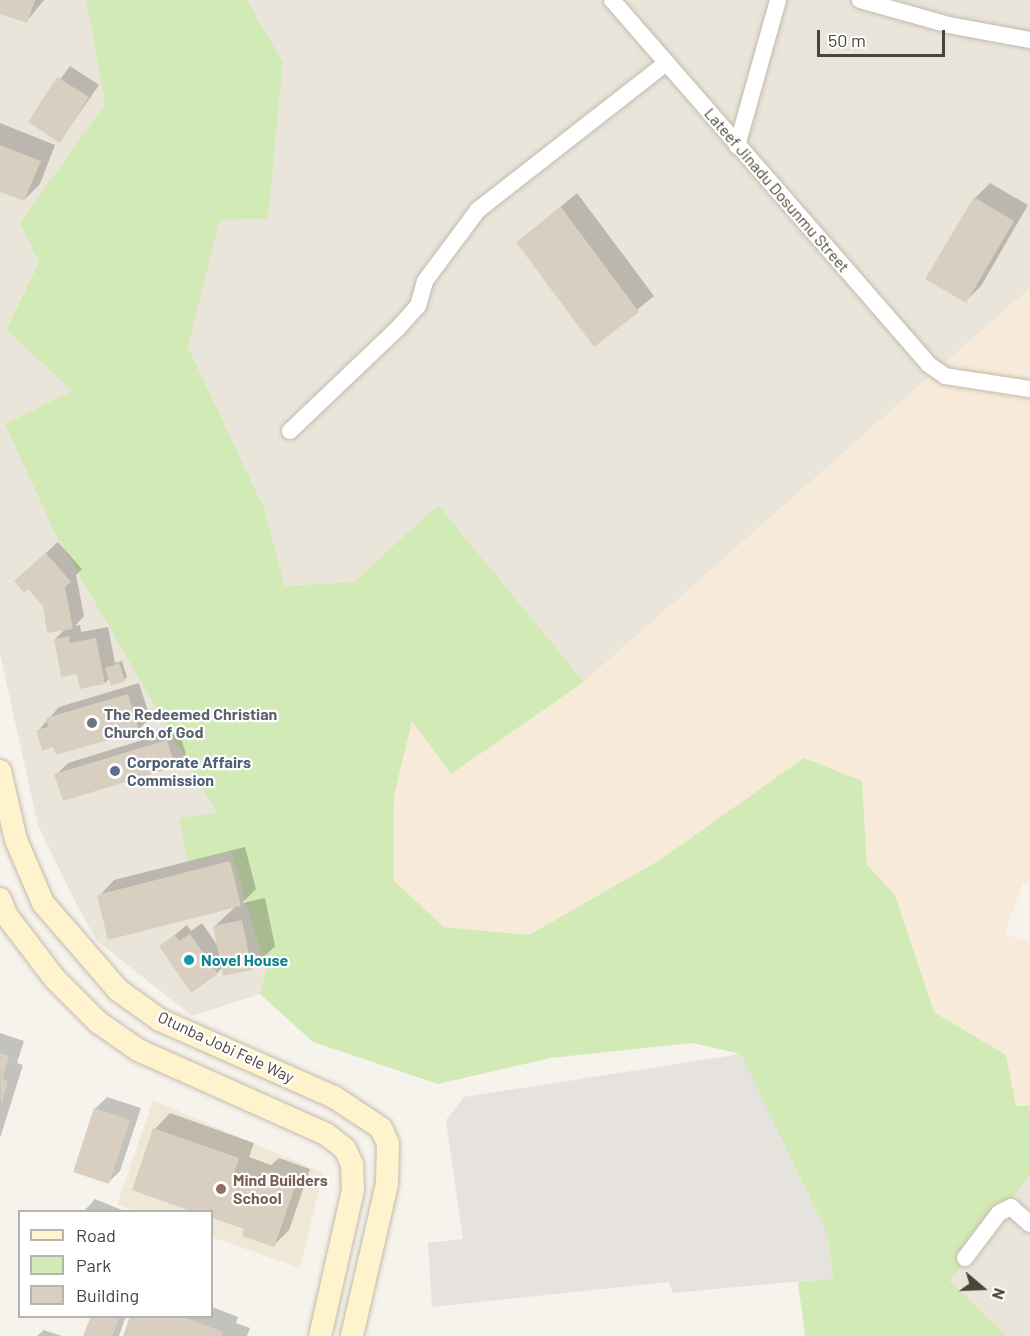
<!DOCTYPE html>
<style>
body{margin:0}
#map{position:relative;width:1030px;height:1336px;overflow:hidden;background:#f6f3ec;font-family:Barlow,sans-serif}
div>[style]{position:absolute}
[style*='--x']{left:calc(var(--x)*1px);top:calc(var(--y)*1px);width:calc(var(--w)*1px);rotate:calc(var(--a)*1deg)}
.residential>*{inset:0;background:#eae5da}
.commercial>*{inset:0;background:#f7ead8}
.industrial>*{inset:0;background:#e6e2dd}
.education>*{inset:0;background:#efe8d6}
.green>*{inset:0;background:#d2eab5}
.shadow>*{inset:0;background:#0003}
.building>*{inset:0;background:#d8cfc1}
.roads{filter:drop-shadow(0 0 2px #c2bbae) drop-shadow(0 0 2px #c2bbae)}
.street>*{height:16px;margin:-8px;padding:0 8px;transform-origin:8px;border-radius:8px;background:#fff}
.secondary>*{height:22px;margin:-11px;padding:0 11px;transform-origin:11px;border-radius:11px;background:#fff3cd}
.dots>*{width:16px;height:16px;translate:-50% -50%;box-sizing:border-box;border:3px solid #fff;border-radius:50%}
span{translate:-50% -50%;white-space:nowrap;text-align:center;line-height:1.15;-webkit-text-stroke:4.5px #fff;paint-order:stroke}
.street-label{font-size:16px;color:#4b4439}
.worship-label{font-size:16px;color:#5b616d;font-weight:700}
.left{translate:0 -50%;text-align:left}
.service-label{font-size:16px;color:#4e5e75;font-weight:700}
.culture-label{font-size:16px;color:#0d838f;font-weight:700}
.education-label{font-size:16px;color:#785e54;font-weight:700}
.legend{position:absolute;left:18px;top:1210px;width:195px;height:108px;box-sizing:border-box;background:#fff;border:2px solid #b7b4b0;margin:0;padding:8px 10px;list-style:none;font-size:18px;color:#4b4439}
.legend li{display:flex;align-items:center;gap:12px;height:30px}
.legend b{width:30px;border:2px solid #b7b4b0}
.north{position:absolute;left:952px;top:1258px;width:60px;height:60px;-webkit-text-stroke:4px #fff;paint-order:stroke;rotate:109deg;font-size:16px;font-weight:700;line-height:24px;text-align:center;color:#4b4439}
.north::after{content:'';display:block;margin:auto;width:21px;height:27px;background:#4b4439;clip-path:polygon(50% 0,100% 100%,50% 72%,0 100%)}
.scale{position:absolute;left:817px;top:30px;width:128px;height:27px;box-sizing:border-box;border:3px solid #4b4439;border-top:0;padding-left:8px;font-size:18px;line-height:21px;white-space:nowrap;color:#4b4439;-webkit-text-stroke:4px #fff;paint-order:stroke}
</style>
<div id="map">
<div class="residential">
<div style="clip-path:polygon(0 0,86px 0,105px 104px,21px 223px,39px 262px,6px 328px,72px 391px,5px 424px,217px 813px,188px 861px,231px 852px,266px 970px,260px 994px,192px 1016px,97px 941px,78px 907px,38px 826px,0 654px)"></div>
<div style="clip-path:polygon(247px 0,1030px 0,1030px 288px,584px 682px,438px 506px,354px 582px,285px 587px,264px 508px,188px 347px,220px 220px,268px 219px,283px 62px)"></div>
<div style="clip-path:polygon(1030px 1175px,1030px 1336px,1007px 1336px,950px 1281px)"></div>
</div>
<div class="commercial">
<div style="clip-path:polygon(1030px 288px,1030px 885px,1023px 883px,1004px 934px,1030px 943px,1030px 1106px,1016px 1106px,1006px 1055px,934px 1012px,895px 895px,867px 865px,862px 781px,805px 758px,660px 860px,529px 935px,444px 927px,393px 880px,394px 796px,412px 720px,451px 774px,584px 682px)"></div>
</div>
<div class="industrial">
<div style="clip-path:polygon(741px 1054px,828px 1236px,833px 1278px,673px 1293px,669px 1282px,432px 1307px,428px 1243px,463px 1239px,446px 1120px,464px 1097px)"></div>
</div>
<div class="education">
<div style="clip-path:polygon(153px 1100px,323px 1173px,300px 1268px,212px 1237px,212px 1212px,136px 1211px,117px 1205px)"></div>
</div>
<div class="green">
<div style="clip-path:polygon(86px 0,247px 0,283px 62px,268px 219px,220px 220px,188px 347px,264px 508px,285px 586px,354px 582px,438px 505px,584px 682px,451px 774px,412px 721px,394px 796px,393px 880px,444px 927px,529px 935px,660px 860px,804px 758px,862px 781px,867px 865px,895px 895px,934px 1012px,1006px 1055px,1016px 1106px,1030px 1106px,1030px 1175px,950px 1281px,1007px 1336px,805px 1336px,798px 1282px,833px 1278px,828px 1236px,741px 1054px,692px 1043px,550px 1058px,438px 1084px,313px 1042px,260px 994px,266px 970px,231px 852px,188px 862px,179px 818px,217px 813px,55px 533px,5px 424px,72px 391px,6px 329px,39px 262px,20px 223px,105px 104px)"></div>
</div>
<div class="shadow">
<div style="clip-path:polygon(0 0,44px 0,27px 21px,0 13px)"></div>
<div style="clip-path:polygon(70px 66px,99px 85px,60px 141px,30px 121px)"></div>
<div style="clip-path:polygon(0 123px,55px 145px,40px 184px,24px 200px,0 190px)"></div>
<div style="clip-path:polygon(990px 183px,1028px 205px,981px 286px,966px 301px,975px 198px)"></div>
<div style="clip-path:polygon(577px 193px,654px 296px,595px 344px,518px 242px)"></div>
<div style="clip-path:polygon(58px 542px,82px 569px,76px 575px,84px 616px,75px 626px,80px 625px,81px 632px,108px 627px,115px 663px,122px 661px,127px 677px,124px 680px,110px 678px,105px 683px,79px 672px,55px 639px,65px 629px,45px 606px,27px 570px)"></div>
<div style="clip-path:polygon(139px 683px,150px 718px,138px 730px,54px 745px,38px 731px,59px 707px)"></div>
<div style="clip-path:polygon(178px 729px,186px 754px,174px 766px,56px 775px,68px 763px)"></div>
<div style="clip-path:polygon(245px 847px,256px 889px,242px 903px,265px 898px,275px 946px,252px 969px,223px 967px,217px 973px,161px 946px,187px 925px,191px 931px,202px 923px,219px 948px,215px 926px,236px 906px,99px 896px,114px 880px)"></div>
<div style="clip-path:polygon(0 1033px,24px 1041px,17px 1063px,23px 1065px,0 1138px)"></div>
<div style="clip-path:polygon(107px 1097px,141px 1108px,120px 1171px,109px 1182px,95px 1109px)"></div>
<div style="clip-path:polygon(170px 1113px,254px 1143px,249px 1157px,271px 1165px,279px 1158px,310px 1169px,289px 1230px,274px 1245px,246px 1228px,212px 1216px,155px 1129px)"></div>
<div style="clip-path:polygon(95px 1199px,127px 1212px,83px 1212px)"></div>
<div style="clip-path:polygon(212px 1307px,238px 1317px,236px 1323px,250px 1328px,247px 1336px,124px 1336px,131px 1316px,212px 1316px)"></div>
<div style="clip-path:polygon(92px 1316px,126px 1316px,119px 1336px,85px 1336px)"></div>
<div style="clip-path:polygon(44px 1330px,62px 1336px,37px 1336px)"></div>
</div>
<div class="building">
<div style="clip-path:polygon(0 0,35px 0,27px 23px,0 14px)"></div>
<div style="clip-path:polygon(57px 77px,89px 97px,60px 143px,28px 122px)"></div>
<div style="clip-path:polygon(0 145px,41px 161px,24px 201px,0 192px)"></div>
<div style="clip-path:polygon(974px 197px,1014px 221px,966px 303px,925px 279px)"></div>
<div style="clip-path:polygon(561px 207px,639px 312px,594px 347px,516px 242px)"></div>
<div style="clip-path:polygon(46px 553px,71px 582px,65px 587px,73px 629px,47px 633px,43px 606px,28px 589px,24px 593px,14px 581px)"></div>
<div style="clip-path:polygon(69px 636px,70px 643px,96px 638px,105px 684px,80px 689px,77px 674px,61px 677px,54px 639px)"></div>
<div style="clip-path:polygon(119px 663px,125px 681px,111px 686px,105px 668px)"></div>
<div style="clip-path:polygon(128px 694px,139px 731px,56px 755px,53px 747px,42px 751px,36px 730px,48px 727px,46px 718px)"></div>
<div style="clip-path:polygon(167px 740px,175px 767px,63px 801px,54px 774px)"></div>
<div style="clip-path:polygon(230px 861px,241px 906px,108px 940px,97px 895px)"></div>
<div style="clip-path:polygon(242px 920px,252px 970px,223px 976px,213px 926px)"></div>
<div style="clip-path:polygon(190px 934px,218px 974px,191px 993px,159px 946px,175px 935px,179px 941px)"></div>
<div style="clip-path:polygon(0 1053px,9px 1056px,2px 1079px,8px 1081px,1px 1105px)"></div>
<div style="clip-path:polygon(94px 1108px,130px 1120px,109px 1184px,73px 1172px)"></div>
<div style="clip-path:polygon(153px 1128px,239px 1158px,234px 1173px,259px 1181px,262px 1172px,296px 1184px,274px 1247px,242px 1236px,244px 1229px,212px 1218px,212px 1212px,193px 1212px,132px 1190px)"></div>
<div style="clip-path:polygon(91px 1316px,120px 1316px,112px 1336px,83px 1336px)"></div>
<div style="clip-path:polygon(130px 1316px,181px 1316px,223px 1332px,222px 1336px,123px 1336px)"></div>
</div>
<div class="roads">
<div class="street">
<div style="--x:612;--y:0;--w:482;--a:49"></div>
<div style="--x:928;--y:364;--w:21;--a:35"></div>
<div style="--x:945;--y:376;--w:86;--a:8.7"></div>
<div style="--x:860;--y:0;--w:92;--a:15.7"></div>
<div style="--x:949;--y:25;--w:82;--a:10.5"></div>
<div style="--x:737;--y:146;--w:152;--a:-74.3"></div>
<div style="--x:290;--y:431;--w:149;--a:-43.6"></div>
<div style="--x:398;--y:328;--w:30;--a:-48"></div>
<div style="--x:418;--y:306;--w:26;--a:-74"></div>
<div style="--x:425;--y:281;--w:89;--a:-53.3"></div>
<div style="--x:478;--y:210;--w:239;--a:-38"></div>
<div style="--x:965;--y:1258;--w:56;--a:-52.9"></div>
<div style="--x:999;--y:1213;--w:13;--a:-27"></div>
<div style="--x:1011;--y:1207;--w:25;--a:42"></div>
</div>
<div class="secondary">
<div style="--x:0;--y:771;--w:71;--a:76.9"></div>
<div style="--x:16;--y:840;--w:69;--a:66.8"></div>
<div style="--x:43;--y:903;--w:115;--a:49.2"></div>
<div style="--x:118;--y:990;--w:52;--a:35.5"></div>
<div style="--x:160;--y:1020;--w:190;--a:23.9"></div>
<div style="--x:334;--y:1097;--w:56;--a:33.4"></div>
<div style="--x:381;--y:1128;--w:17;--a:66"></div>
<div style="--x:388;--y:1144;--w:40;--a:91.4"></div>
<div style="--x:387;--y:1184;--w:156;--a:103"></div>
<div style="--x:0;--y:899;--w:18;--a:68"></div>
<div style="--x:7;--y:916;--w:79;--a:52.7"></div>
<div style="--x:55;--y:979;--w:61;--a:45"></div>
<div style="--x:98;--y:1022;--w:49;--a:35"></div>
<div style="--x:138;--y:1050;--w:206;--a:24.1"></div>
<div style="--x:326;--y:1134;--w:24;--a:38"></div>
<div style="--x:345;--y:1149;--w:17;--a:65"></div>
<div style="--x:352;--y:1164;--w:26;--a:88"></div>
<div style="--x:353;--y:1190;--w:150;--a:102.7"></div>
</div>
</div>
<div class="dots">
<div style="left:92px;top:723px;background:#6b7280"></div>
<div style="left:115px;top:771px;background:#5c6f8a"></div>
<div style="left:189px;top:960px;background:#0f9aa8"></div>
<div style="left:221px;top:1189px;background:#8d6e63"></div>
</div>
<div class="street-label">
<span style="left:777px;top:190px;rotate:49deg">Lateef Jinadu Dosunmu Street</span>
<span style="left:226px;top:1047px;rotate:25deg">Otunba Jobi Fele Way</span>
</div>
<div class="worship-label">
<span class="left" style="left:104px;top:723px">The Redeemed Christian<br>Church of God</span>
</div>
<div class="service-label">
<span class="left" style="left:127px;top:771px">Corporate Affairs<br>Commission</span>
</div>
<div class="culture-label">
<span class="left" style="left:201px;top:960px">Novel House</span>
</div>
<div class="education-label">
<span class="left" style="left:233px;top:1189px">Mind Builders<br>School</span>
</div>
<ul class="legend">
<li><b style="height:8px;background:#fff3cd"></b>Road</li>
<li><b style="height:16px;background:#d2eab5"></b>Park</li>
<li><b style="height:16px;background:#d8cfc1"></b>Building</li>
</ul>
<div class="north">N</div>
<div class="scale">50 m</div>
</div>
